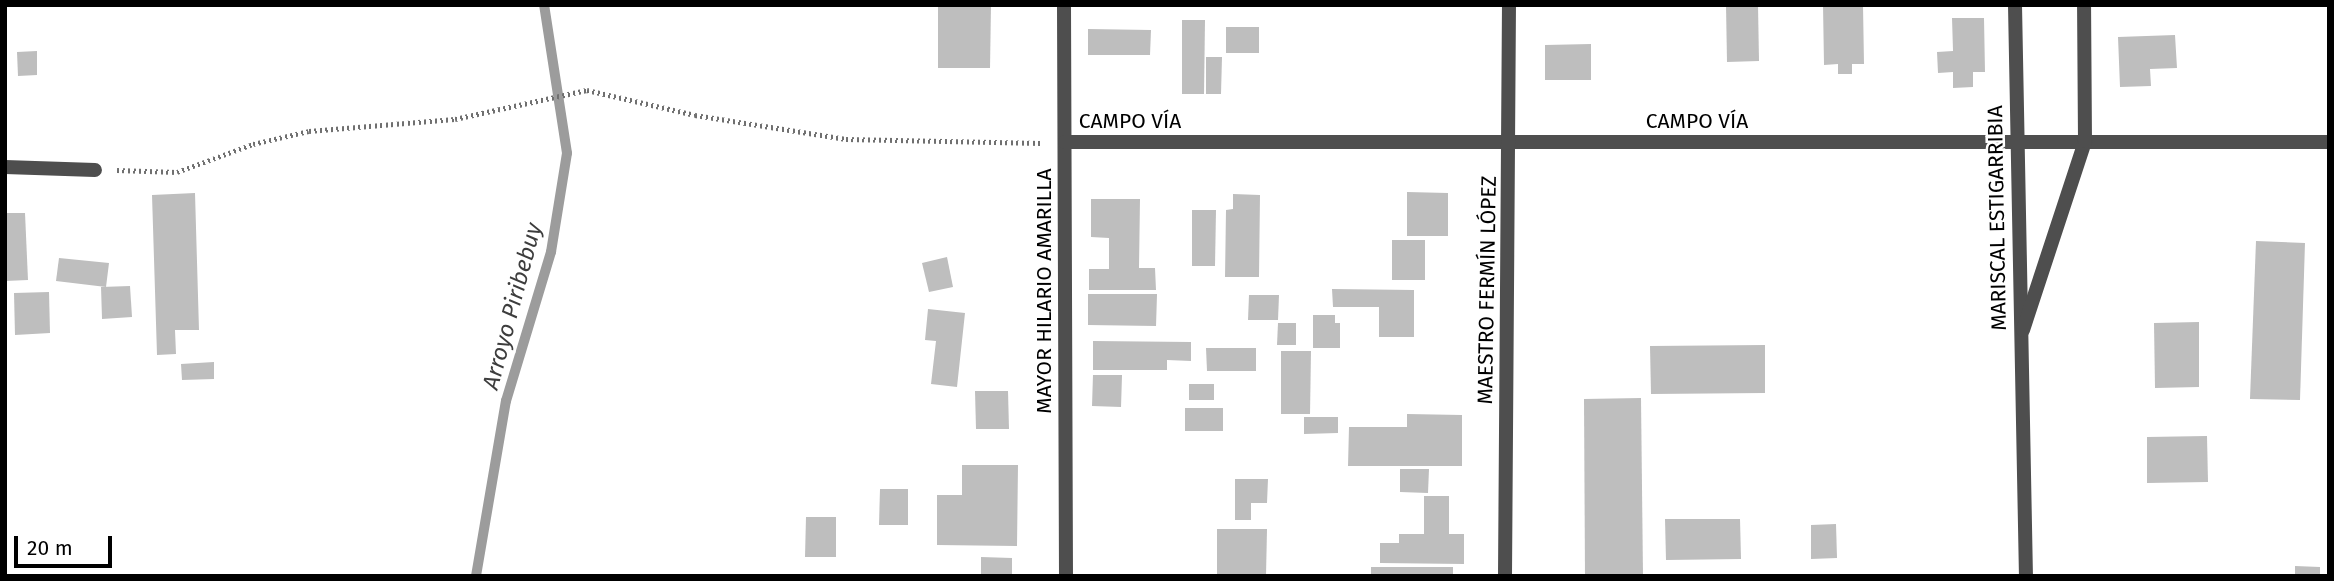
<!DOCTYPE html>
<meta charset="utf-8">
<style>
body{margin:0}
#map{position:relative;width:2334px;height:581px;overflow:hidden;background:#fff;font-family:"Fira Sans",sans-serif}
div>[style]{position:absolute}
[style*='--x']{left:calc(var(--x)*1px);top:calc(var(--y)*1px);width:calc(var(--w)*1px);rotate:calc(var(--a)*1deg)}
.stream>*{height:10px;margin:-5px;padding:0 5px;transform-origin:5px;border-radius:5px;background:#9c9c9c}
.building>*{inset:0;background:#bebebe}
.path>*{height:4.5px;margin-top:-2.25px;transform-origin:0;background:repeating-linear-gradient(90deg,#707070 0 2px,transparent 0 5.5px)}
.minor>*{height:14px;margin:-7px;padding:0 7px;transform-origin:7px;border-radius:7px;background:#4e4e4e}
span{translate:-50% -50%;white-space:nowrap;text-align:center;line-height:1.15;-webkit-text-stroke:5px #fff;paint-order:stroke}
.street-label{font-size:21px;color:#000}
.water-label{font-size:23px;color:#3d3d3d;font-style:italic}
.frame{position:absolute;inset:0;border:7px solid #000;pointer-events:none}
.scale{position:absolute;left:14px;top:536px;width:98px;height:32px;box-sizing:border-box;border:4px solid #000;border-top:0;padding-left:9px;font-size:21px;line-height:24px;white-space:nowrap;color:#000;-webkit-text-stroke:5px #fff;paint-order:stroke}
</style>
<div id="map">
<div class="stream">
<div style="--x:476;--y:576;--w:178;--a:-80.3"></div>
<div style="--x:506;--y:401;--w:156;--a:-73.2"></div>
<div style="--x:551;--y:252;--w:100;--a:-80.8"></div>
<div style="--x:567;--y:153;--w:150;--a:-98.8"></div>
</div>
<div class="building">
<div style="clip-path:polygon(938px 5px,991px 5px,990px 68px,938px 68px)"></div>
<div style="clip-path:polygon(1726px 5px,1758px 5px,1759px 61px,1727px 62px)"></div>
<div style="clip-path:polygon(1823px 5px,1863px 5px,1864px 64px,1852px 64px,1852px 74px,1838px 74px,1838px 64px,1824px 65px)"></div>
<div style="clip-path:polygon(1952px 18px,1984px 18px,1985px 72px,1973px 72px,1973px 87px,1953px 88px,1953px 72px,1938px 73px,1937px 52px,1953px 51px)"></div>
<div style="clip-path:polygon(1182px 20px,1205px 20px,1204px 94px,1182px 94px)"></div>
<div style="clip-path:polygon(1226px 27px,1259px 27px,1259px 53px,1226px 53px)"></div>
<div style="clip-path:polygon(1088px 29px,1151px 30px,1150px 55px,1088px 55px)"></div>
<div style="clip-path:polygon(2175px 35px,2177px 68px,2150px 69px,2151px 86px,2120px 87px,2118px 37px)"></div>
<div style="clip-path:polygon(1591px 44px,1591px 80px,1545px 80px,1545px 45px)"></div>
<div style="clip-path:polygon(37px 51px,37px 75px,18px 76px,17px 52px)"></div>
<div style="clip-path:polygon(1206px 57px,1222px 57px,1221px 94px,1206px 94px)"></div>
<div style="clip-path:polygon(1407px 192px,1448px 193px,1448px 236px,1407px 236px)"></div>
<div style="clip-path:polygon(195px 193px,199px 330px,175px 330px,176px 354px,157px 355px,152px 195px)"></div>
<div style="clip-path:polygon(1233px 194px,1260px 195px,1259px 277px,1225px 277px,1226px 210px,1233px 209px)"></div>
<div style="clip-path:polygon(1091px 199px,1140px 199px,1139px 268px,1155px 268px,1156px 290px,1089px 290px,1089px 269px,1109px 269px,1109px 238px,1091px 237px)"></div>
<div style="clip-path:polygon(1192px 210px,1216px 210px,1215px 266px,1192px 266px)"></div>
<div style="clip-path:polygon(5px 213px,25px 213px,28px 280px,5px 281px)"></div>
<div style="clip-path:polygon(1392px 240px,1425px 240px,1425px 280px,1392px 280px)"></div>
<div style="clip-path:polygon(2256px 241px,2305px 243px,2300px 400px,2250px 399px)"></div>
<div style="clip-path:polygon(947px 257px,953px 287px,929px 292px,922px 263px)"></div>
<div style="clip-path:polygon(59px 258px,109px 263px,106px 287px,56px 281px)"></div>
<div style="clip-path:polygon(130px 286px,132px 317px,102px 319px,101px 287px)"></div>
<div style="clip-path:polygon(1332px 289px,1414px 290px,1414px 337px,1379px 337px,1379px 307px,1333px 307px)"></div>
<div style="clip-path:polygon(49px 292px,50px 333px,15px 335px,14px 293px)"></div>
<div style="clip-path:polygon(1088px 294px,1157px 294px,1156px 326px,1088px 325px)"></div>
<div style="clip-path:polygon(1249px 295px,1279px 295px,1278px 320px,1248px 320px)"></div>
<div style="clip-path:polygon(928px 309px,965px 313px,957px 387px,931px 384px,936px 341px,925px 340px)"></div>
<div style="clip-path:polygon(1313px 315px,1335px 315px,1335px 323px,1340px 323px,1340px 348px,1313px 348px)"></div>
<div style="clip-path:polygon(2199px 322px,2199px 387px,2155px 388px,2154px 323px)"></div>
<div style="clip-path:polygon(1278px 323px,1296px 323px,1296px 345px,1277px 345px)"></div>
<div style="clip-path:polygon(1093px 341px,1191px 342px,1191px 361px,1167px 360px,1167px 370px,1093px 370px)"></div>
<div style="clip-path:polygon(1765px 345px,1765px 393px,1651px 394px,1650px 346px)"></div>
<div style="clip-path:polygon(1206px 348px,1256px 348px,1256px 371px,1207px 371px)"></div>
<div style="clip-path:polygon(1281px 351px,1311px 351px,1310px 414px,1281px 414px)"></div>
<div style="clip-path:polygon(214px 362px,214px 379px,182px 380px,181px 364px)"></div>
<div style="clip-path:polygon(1093px 375px,1122px 375px,1121px 407px,1092px 406px)"></div>
<div style="clip-path:polygon(1189px 384px,1214px 384px,1214px 400px,1189px 400px)"></div>
<div style="clip-path:polygon(975px 391px,1008px 391px,1009px 429px,976px 429px)"></div>
<div style="clip-path:polygon(1641px 398px,1643px 576px,1585px 576px,1584px 399px)"></div>
<div style="clip-path:polygon(1185px 408px,1223px 408px,1223px 431px,1185px 431px)"></div>
<div style="clip-path:polygon(1407px 414px,1462px 415px,1462px 466px,1348px 466px,1349px 427px,1407px 427px)"></div>
<div style="clip-path:polygon(1304px 417px,1338px 417px,1338px 433px,1304px 434px)"></div>
<div style="clip-path:polygon(2207px 436px,2208px 482px,2147px 483px,2147px 437px)"></div>
<div style="clip-path:polygon(962px 465px,1018px 465px,1017px 546px,937px 545px,937px 495px,962px 495px)"></div>
<div style="clip-path:polygon(1400px 469px,1429px 469px,1428px 493px,1400px 492px)"></div>
<div style="clip-path:polygon(1235px 479px,1268px 479px,1267px 503px,1251px 503px,1251px 520px,1235px 520px)"></div>
<div style="clip-path:polygon(880px 489px,908px 489px,908px 525px,879px 525px)"></div>
<div style="clip-path:polygon(1424px 496px,1449px 496px,1449px 534px,1464px 534px,1464px 564px,1380px 563px,1380px 543px,1399px 543px,1399px 534px,1424px 534px)"></div>
<div style="clip-path:polygon(806px 517px,836px 517px,836px 557px,805px 557px)"></div>
<div style="clip-path:polygon(1665px 519px,1740px 519px,1741px 559px,1666px 560px)"></div>
<div style="clip-path:polygon(1836px 524px,1837px 558px,1811px 559px,1811px 525px)"></div>
<div style="clip-path:polygon(1217px 529px,1267px 529px,1266px 576px,1217px 576px)"></div>
<div style="clip-path:polygon(981px 557px,1012px 558px,1012px 576px,981px 576px)"></div>
<div style="clip-path:polygon(2295px 566px,2320px 567px,2320px 576px,2295px 576px)"></div>
<div style="clip-path:polygon(1371px 567px,1453px 567px,1453px 576px,1371px 576px)"></div>
</div>
<div class="path">
<div style="--x:117;--y:170;--w:60;--a:1.9"></div>
<div style="--x:177;--y:172;--w:81;--a:-20.2"></div>
<div style="--x:253;--y:144;--w:57;--a:-13.1"></div>
<div style="--x:309;--y:131;--w:146;--a:-4.7"></div>
<div style="--x:455;--y:119;--w:135;--a:-12.4"></div>
<div style="--x:587;--y:90;--w:111;--a:13"></div>
<div style="--x:695;--y:115;--w:153;--a:9"></div>
<div style="--x:846;--y:139;--w:195;--a:1.2"></div>
</div>
<div class="minor">
<div style="--x:1064;--y:5;--w:571;--a:89.8"></div>
<div style="--x:2015;--y:5;--w:571;--a:88.9"></div>
<div style="--x:1065;--y:142;--w:1264;--a:0"></div>
<div style="--x:5;--y:167;--w:90;--a:1.9"></div>
<div style="--x:2023;--y:330;--w:199;--a:-71.8"></div>
<div style="--x:2085;--y:141;--w:136;--a:-90.4"></div>
<div style="--x:1505;--y:576;--w:571;--a:-89.6"></div>
</div>
<div class="street-label">
<span style="left:1130px;top:121px">CAMPO VÍA</span>
<span style="left:1697px;top:121px">CAMPO VÍA</span>
<span style="left:1997px;top:218px;rotate:-91deg">MARISCAL ESTIGARRIBIA</span>
<span style="left:1487px;top:290px;rotate:-89deg">MAESTRO FERMÍN LÓPEZ</span>
<span style="left:1044px;top:291px;rotate:-90deg">MAYOR HILARIO AMARILLA</span>
</div>
<div class="water-label">
<span style="left:512px;top:306px;rotate:-75deg">Arroyo Piribebuy</span>
</div>
<div class="frame"></div>
<div class="scale">20 m</div>
</div>
